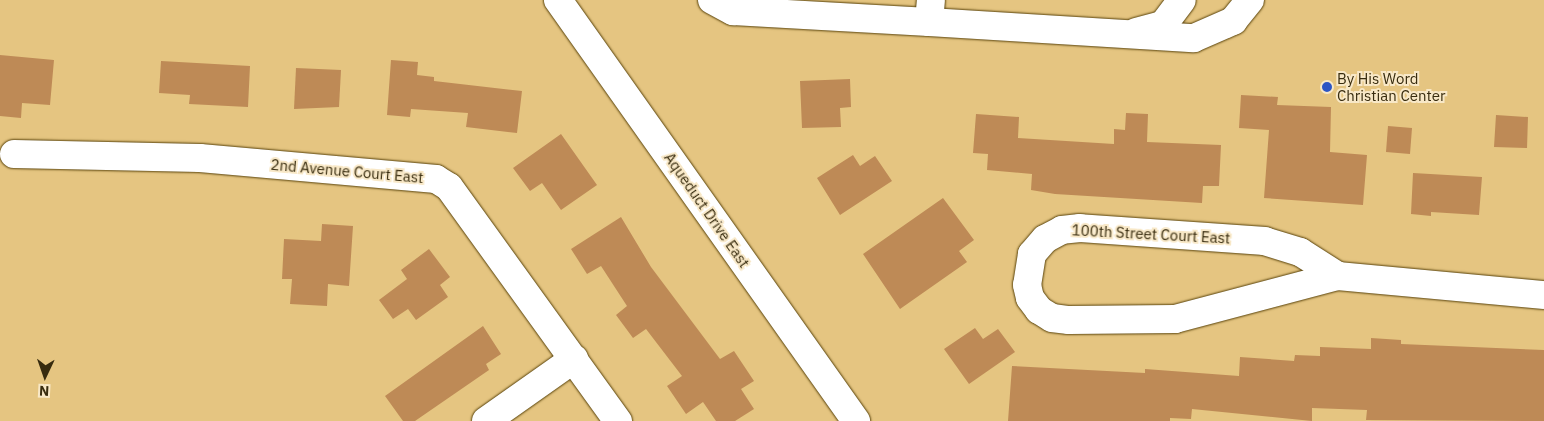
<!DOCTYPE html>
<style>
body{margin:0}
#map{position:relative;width:1544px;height:421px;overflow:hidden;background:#e5c581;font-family:"IBM Plex Sans",sans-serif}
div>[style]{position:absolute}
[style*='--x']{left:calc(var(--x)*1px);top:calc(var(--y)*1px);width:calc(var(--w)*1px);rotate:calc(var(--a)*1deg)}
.building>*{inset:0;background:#be8a56}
.roads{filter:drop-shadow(0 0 1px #58420a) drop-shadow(0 0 1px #58420a)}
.minor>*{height:28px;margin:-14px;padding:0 14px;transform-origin:14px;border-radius:14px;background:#fff}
.dots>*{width:14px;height:14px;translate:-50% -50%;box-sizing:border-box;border:2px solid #f8e8c7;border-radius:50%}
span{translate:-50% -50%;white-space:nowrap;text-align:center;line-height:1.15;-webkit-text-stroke:4px #f8e8c7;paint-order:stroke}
.poi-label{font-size:15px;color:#382c0f}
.left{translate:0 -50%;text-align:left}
.street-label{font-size:15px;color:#382c0f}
.north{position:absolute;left:20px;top:351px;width:50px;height:50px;-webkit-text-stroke:4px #f8e8c7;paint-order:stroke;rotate:183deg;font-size:14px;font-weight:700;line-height:20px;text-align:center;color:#382c0f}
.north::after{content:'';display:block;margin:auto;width:18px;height:22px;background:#382c0f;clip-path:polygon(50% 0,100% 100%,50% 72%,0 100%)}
</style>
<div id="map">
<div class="building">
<div style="clip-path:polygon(0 55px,54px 60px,50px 105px,22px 103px,21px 118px,0 116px)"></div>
<div style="clip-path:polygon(391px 60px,418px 62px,417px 75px,434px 77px,434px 81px,522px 91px,517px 133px,466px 127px,468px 113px,411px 109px,410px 117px,387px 115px)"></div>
<div style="clip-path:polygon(161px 61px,250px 66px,248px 107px,189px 104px,190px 95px,159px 93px)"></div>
<div style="clip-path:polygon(296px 68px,341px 70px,339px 107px,294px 109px)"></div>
<div style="clip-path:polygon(850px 79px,851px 107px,840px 108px,841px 127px,802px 128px,800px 81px)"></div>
<div style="clip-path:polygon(1241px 95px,1278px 97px,1277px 105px,1331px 107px,1330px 152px,1367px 155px,1363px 205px,1264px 198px,1269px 130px,1239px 128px)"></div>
<div style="clip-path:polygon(1126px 113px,1148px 114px,1147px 142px,1221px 145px,1219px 186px,1203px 186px,1202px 203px,1055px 194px,1031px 190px,1032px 174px,987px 170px,988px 154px,973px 153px,976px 114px,1019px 117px,1018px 138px,1114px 144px,1114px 129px,1125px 130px)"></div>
<div style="clip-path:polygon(1496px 115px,1528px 117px,1527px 148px,1494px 147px)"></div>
<div style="clip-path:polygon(1388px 126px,1412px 128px,1410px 154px,1386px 152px)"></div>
<div style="clip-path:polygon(561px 134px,597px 185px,561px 210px,542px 183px,530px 191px,513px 168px)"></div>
<div style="clip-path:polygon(853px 155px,860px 166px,875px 156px,892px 181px,840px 215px,817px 178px)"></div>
<div style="clip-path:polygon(1413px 173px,1482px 177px,1479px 215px,1431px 212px,1431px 216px,1411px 214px)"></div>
<div style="clip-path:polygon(943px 198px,974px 240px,959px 251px,967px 262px,900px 309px,863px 254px)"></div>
<div style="clip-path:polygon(621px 217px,651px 267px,720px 359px,734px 351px,754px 381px,741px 389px,754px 409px,735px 421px,716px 421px,703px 402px,686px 414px,667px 386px,682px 376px,646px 329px,633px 338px,616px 315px,627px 306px,601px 266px,587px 274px,571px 249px)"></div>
<div style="clip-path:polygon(322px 224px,353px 226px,349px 286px,328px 284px,327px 306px,290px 304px,292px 279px,282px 279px,284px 239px,321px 241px)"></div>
<div style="clip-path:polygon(429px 249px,450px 277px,440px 285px,448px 297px,416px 320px,408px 309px,393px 319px,379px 300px,407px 279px,401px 270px)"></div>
<div style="clip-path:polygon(483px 326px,501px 354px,486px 364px,489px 370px,415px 421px,403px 421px,385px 396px)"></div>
<div style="clip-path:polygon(975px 328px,983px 339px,998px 329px,1015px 352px,969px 384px,944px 349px)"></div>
<div style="clip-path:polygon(1371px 338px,1401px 340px,1401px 344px,1544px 350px,1544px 421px,1366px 420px,1367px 410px,1312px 408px,1312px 421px,1192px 409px,1191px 419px,1170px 418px,1170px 421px,1008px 421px,1012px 366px,1145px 373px,1145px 369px,1239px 376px,1240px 357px,1294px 361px,1295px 355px,1320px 356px,1320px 347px,1371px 349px)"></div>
</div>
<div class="roads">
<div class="minor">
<div style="--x:558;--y:0;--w:516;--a:54.71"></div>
<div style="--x:712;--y:0;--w:24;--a:28"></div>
<div style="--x:733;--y:11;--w:196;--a:3.2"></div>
<div style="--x:929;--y:22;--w:22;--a:-85"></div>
<div style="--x:929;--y:22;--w:265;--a:3.5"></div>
<div style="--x:1194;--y:38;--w:43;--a:-23.6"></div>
<div style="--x:1233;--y:21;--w:27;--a:-51"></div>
<div style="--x:1136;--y:32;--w:28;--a:-15"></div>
<div style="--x:1163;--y:25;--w:31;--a:-53"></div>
<div style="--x:14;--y:154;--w:186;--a:1.2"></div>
<div style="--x:200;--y:158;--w:237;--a:5.1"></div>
<div style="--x:436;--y:179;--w:15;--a:32"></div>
<div style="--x:449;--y:187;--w:289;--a:54.2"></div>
<div style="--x:1338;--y:276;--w:45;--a:-147.7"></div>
<div style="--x:1300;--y:252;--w:37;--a:-163"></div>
<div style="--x:1265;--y:241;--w:185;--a:-176"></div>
<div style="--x:1080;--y:228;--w:18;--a:174"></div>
<div style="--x:1062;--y:230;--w:19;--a:152"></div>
<div style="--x:1045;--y:239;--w:20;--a:131"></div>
<div style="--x:1032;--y:254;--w:31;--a:99"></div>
<div style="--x:1027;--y:285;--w:13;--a:77"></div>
<div style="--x:1030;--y:298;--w:15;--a:53"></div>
<div style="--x:1039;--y:310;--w:15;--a:32"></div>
<div style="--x:1052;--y:318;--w:17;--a:7"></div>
<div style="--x:1069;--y:320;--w:106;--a:-0.5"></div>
<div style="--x:1175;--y:319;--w:169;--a:-14.8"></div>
<div style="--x:1338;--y:276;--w:207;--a:5.3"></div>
<div style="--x:486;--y:421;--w:108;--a:-35.2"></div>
</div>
</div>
<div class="dots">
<div style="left:1327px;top:87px;background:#2c55c4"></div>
</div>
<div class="poi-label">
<span class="left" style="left:1337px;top:87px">By His Word<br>Christian Center</span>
</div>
<div class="street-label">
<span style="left:347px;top:171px;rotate:5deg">2nd Avenue Court East</span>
<span style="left:707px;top:210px;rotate:55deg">Aqueduct Drive East</span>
<span style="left:1151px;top:234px;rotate:3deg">100th Street Court East</span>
</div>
<div class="north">N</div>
</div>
